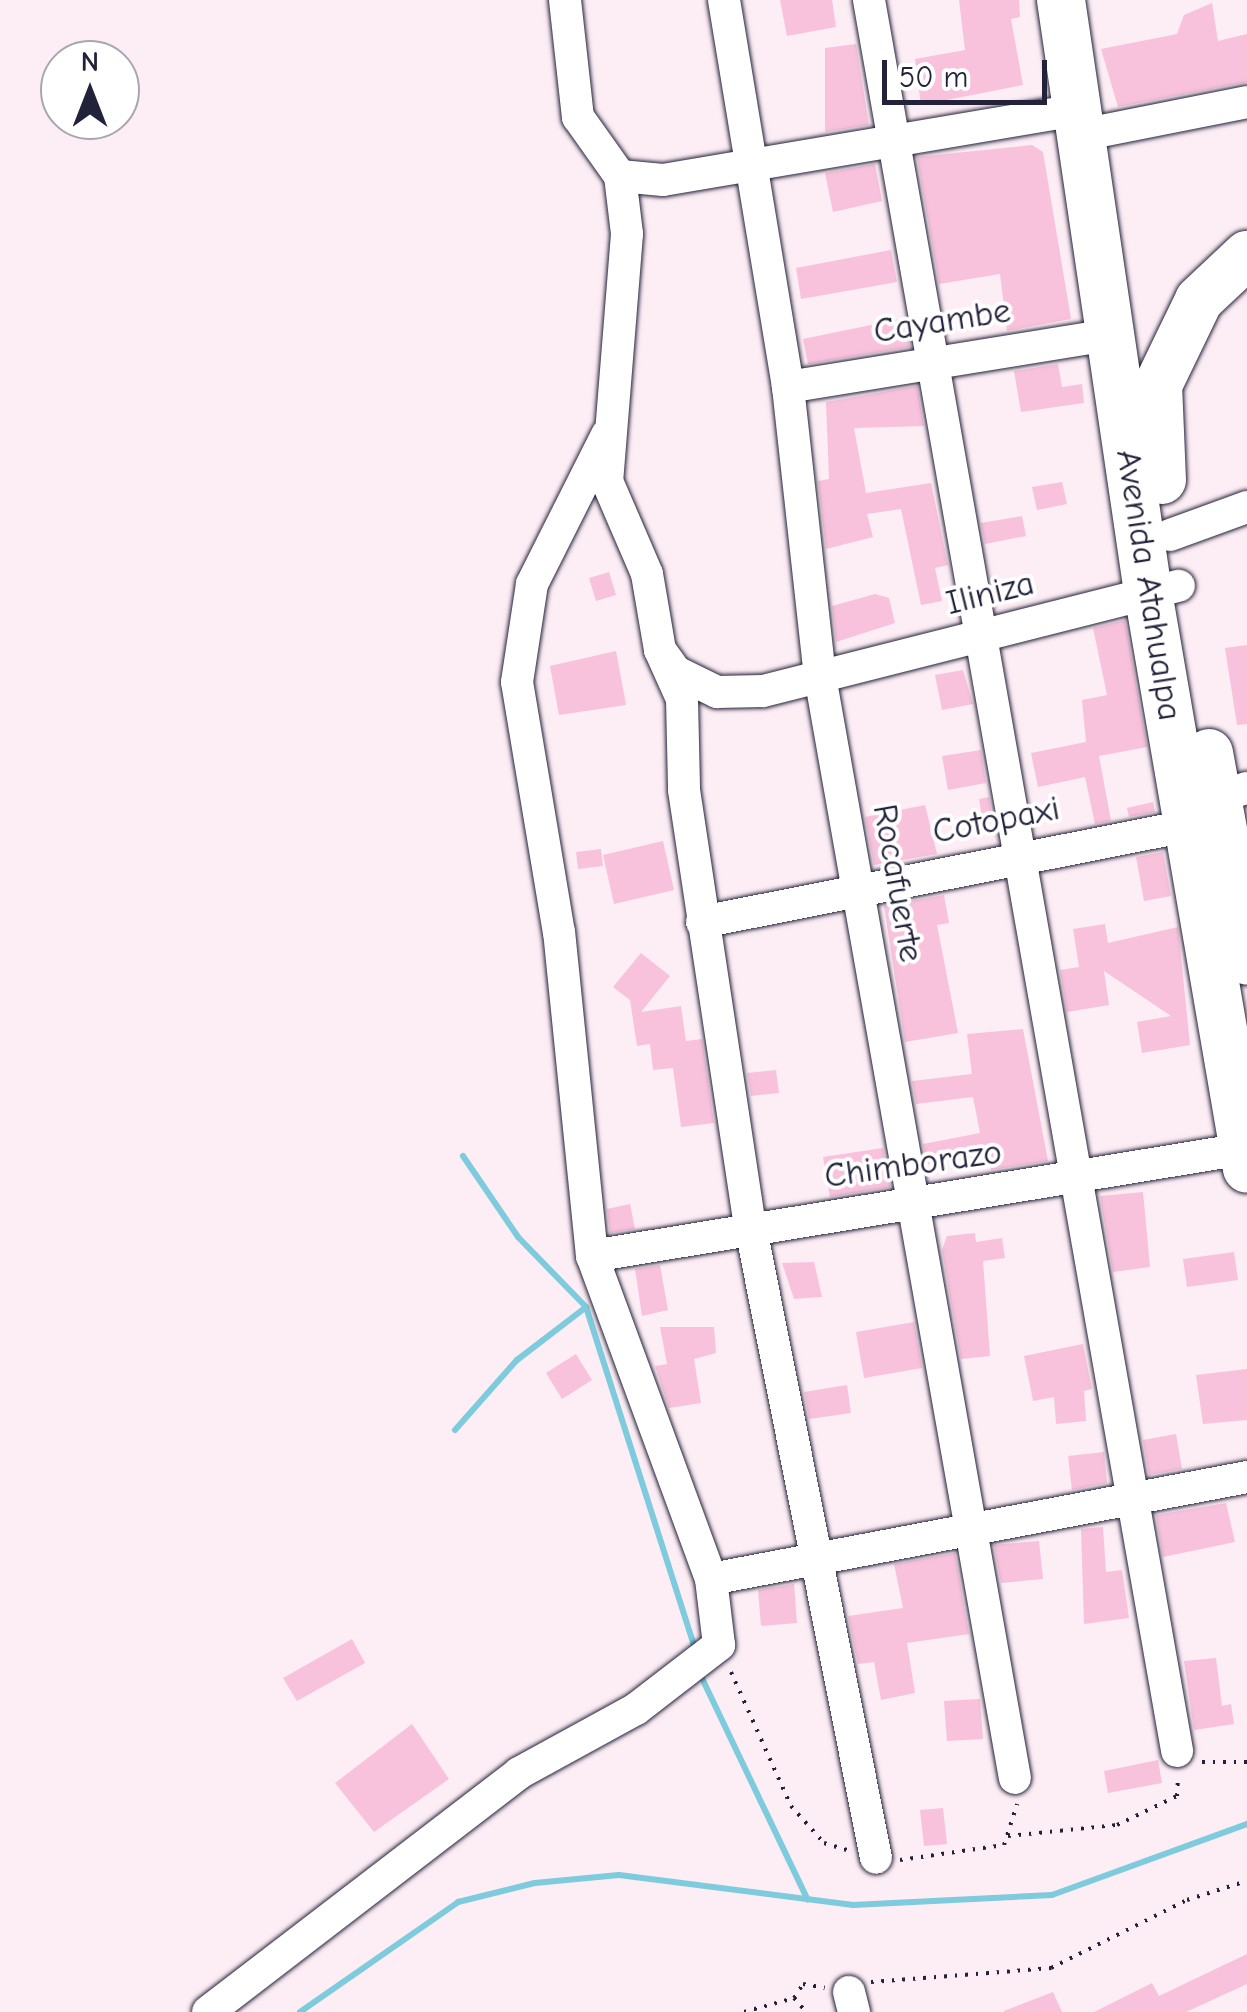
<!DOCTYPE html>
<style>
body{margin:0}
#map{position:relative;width:1247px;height:2012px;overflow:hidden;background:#fdedf4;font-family:"Comic Neue",sans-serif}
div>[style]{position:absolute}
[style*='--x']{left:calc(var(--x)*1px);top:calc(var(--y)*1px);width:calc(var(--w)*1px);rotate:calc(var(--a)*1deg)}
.stream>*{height:6px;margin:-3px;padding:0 3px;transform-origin:3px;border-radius:3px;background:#7dcbdc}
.building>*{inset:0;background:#f8c2dc}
.path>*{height:4px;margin-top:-2px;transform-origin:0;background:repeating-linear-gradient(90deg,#22223b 0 2.5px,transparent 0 10.5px)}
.roads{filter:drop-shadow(0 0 2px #22223b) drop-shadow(0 0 2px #22223b)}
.minor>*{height:32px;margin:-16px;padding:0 16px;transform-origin:16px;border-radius:16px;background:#fff}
.highway>*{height:48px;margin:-24px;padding:0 24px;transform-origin:24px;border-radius:24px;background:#fff}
span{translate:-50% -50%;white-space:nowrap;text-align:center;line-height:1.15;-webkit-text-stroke:8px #fff;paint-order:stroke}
.street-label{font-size:35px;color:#22223b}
.north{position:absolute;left:40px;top:40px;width:100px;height:100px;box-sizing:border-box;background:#fff;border:2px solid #a7a7b1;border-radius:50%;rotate:0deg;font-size:28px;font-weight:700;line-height:40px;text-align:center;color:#22223b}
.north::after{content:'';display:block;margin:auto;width:35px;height:45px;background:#22223b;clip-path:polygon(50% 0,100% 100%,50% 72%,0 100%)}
.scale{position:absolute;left:882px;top:60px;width:165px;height:45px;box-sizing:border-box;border:5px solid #22223b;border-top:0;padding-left:12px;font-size:30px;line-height:35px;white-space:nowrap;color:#22223b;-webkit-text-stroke:8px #fff;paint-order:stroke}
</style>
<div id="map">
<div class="stream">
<div style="--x:463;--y:1156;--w:98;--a:55.8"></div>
<div style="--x:518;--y:1237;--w:98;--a:45.8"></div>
<div style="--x:586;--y:1307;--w:358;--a:72.3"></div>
<div style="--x:455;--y:1430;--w:94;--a:-48.5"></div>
<div style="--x:517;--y:1360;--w:87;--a:-37.5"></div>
<div style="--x:700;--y:1674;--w:250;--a:64.5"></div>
<div style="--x:300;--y:2012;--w:193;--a:-34.8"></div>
<div style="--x:458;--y:1902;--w:79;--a:-13.9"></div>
<div style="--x:535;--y:1883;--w:84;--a:-5.4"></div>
<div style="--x:619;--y:1875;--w:236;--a:7.3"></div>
<div style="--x:853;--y:1905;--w:199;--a:-2.9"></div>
<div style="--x:1052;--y:1895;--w:208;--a:-20"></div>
</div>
<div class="building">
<div style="clip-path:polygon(780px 0,832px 0,836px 27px,787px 36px)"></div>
<div style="clip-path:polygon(959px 0,1019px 0,1020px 17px,1011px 19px,1023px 85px,921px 105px,915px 59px,965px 50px)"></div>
<div style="clip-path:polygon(1212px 3px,1218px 41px,1247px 34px,1247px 82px,1118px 107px,1101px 49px,1177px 34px,1184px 15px)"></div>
<div style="clip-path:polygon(856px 44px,869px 125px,825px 132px,825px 48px)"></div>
<div style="clip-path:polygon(1032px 145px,1043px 152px,1071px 319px,1007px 331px,1000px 274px,939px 284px,917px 157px)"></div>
<div style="clip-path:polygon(875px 164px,882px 201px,833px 212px,825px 173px)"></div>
<div style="clip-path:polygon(891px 250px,897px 282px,801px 299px,796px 268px)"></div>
<div style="clip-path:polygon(905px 318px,910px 347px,808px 364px,803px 339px)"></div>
<div style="clip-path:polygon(1058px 364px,1062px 387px,1082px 384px,1084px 403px,1021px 412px,1014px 371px)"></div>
<div style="clip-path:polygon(917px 386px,924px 426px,854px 428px,866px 493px,931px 483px,948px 565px,935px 568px,942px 601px,921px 605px,901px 509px,867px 514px,873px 537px,826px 549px,818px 481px,829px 479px,826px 402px)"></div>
<div style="clip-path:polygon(1062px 482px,1067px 504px,1037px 510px,1032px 487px)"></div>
<div style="clip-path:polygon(1022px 516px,1026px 536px,985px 544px,981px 523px)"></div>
<div style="clip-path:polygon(609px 572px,616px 595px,596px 601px,589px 578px)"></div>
<div style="clip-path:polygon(875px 594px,889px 598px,895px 623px,836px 642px,832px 606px)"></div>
<div style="clip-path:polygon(1125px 620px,1147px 747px,1099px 756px,1111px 821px,1095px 824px,1085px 777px,1038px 787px,1031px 753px,1086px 742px,1082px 700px,1107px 695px,1093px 628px)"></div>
<div style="clip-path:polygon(1247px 645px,1247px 724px,1237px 725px,1225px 648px)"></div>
<div style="clip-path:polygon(616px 651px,626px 705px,559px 715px,550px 666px)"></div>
<div style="clip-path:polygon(963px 670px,973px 704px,942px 710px,935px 675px)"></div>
<div style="clip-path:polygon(981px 750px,986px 783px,948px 790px,942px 756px)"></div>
<div style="clip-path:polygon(989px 797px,992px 815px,982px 817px,979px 799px)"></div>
<div style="clip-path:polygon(1153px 802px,1155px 812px,1129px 817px,1127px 808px)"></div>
<div style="clip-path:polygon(925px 805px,937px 854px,874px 865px,865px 817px)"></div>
<div style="clip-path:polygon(663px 841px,674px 890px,614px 904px,603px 855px)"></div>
<div style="clip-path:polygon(601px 849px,603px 866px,578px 869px,576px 852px)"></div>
<div style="clip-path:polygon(1163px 852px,1171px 896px,1144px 901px,1136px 857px)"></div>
<div style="clip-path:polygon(944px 895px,949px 923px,937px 925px,958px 1033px,905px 1042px,884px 906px)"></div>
<div style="clip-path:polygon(1105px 924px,1108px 943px,1178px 927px,1190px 1045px,1142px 1053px,1137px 1022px,1171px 1016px,1104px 971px,1109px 1005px,1067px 1012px,1060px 970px,1079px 967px,1073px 929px)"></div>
<div style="clip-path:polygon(641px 953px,670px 976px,641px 1012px,681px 1006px,686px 1041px,702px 1039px,714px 1123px,681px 1127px,673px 1068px,653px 1070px,650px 1044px,637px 1046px,630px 1000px,613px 987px)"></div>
<div style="clip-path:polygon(1023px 1029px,1048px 1161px,991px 1170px,989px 1156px,927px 1164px,923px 1144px,980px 1133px,973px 1097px,916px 1104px,912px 1081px,972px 1074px,967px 1034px)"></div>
<div style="clip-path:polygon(776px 1070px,779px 1093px,751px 1096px,747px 1073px)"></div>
<div style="clip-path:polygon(883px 1148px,890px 1187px,830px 1197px,823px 1157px)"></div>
<div style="clip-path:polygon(1143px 1192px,1150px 1267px,1113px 1272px,1100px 1196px)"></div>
<div style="clip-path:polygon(630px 1204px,635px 1229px,610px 1233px,607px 1209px)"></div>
<div style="clip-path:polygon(975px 1233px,976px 1242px,1002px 1238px,1005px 1258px,983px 1261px,990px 1356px,961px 1359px,942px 1250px,947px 1236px)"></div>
<div style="clip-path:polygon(1234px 1252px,1238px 1280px,1187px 1287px,1183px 1259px)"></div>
<div style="clip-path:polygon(814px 1262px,822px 1297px,794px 1299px,782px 1263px)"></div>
<div style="clip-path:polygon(660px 1265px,668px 1310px,642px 1316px,635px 1269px)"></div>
<div style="clip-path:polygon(914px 1322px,922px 1368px,864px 1378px,856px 1332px)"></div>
<div style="clip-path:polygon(660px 1327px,714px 1327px,716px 1353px,694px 1359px,701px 1403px,669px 1408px,655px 1366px,667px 1364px)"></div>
<div style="clip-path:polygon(1083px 1344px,1092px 1389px,1084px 1391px,1086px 1421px,1056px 1424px,1054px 1397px,1033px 1401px,1024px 1356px)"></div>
<div style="clip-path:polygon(576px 1354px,592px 1380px,562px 1399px,546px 1373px)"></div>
<div style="clip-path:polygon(1247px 1369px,1247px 1420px,1203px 1424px,1196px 1375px)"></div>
<div style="clip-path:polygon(847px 1385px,851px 1413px,809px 1419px,804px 1392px)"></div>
<div style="clip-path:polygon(1176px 1434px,1182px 1469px,1149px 1475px,1143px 1440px)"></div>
<div style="clip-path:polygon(1104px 1452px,1107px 1483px,1072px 1490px,1068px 1456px)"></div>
<div style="clip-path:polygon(1226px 1503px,1235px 1542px,1163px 1557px,1156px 1515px)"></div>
<div style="clip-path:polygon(1103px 1527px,1106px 1572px,1122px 1570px,1129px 1618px,1084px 1624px,1081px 1529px)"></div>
<div style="clip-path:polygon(1039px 1541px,1043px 1579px,1001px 1583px,994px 1545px)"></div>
<div style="clip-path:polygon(955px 1553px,969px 1634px,907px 1643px,915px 1693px,881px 1700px,874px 1662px,858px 1664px,848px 1616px,903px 1608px,894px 1564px)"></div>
<div style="clip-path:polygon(794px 1584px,797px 1623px,761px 1626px,758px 1590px)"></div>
<div style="clip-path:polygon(352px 1639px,365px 1663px,297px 1701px,283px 1678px)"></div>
<div style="clip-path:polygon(1216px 1658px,1222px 1706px,1231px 1704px,1234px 1724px,1194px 1730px,1184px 1661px)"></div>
<div style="clip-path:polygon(980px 1699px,983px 1739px,947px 1741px,944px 1701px)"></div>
<div style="clip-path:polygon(412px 1724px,449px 1779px,374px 1832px,335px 1783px)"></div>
<div style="clip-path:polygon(1158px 1760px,1162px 1783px,1108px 1793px,1104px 1771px)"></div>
<div style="clip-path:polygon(943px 1808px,947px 1844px,924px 1846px,920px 1810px)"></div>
<div style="clip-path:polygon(1247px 1954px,1247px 1984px,1186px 2012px,1094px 2012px,1152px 1983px,1159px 1996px)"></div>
<div style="clip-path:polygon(1053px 1992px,1062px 2012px,1004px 2012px,1004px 2011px)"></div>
</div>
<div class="path">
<div style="--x:731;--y:1672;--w:147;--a:65.9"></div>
<div style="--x:791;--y:1806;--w:50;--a:48.3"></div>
<div style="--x:824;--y:1843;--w:24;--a:17"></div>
<div style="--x:1202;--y:1762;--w:45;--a:0"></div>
<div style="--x:1008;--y:1836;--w:110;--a:-5.8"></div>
<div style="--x:1117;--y:1825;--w:67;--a:-25.8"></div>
<div style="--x:1177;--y:1796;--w:19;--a:-87"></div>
<div style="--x:900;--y:1860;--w:105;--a:-8.2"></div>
<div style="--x:1004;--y:1845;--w:43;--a:-72.4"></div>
<div style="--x:871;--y:1982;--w:181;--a:-4.4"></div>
<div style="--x:1051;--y:1968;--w:152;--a:-26.6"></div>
<div style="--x:1187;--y:1900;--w:63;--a:-17.6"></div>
<div style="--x:794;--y:1998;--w:17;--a:-57"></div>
<div style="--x:803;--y:1984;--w:22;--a:10"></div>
<div style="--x:744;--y:2012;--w:52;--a:-15.6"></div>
<div style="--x:794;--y:1998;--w:18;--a:49"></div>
</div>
<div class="roads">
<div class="minor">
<div style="--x:565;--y:0;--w:118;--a:83.7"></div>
<div style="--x:578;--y:117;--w:72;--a:54.6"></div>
<div style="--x:620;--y:176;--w:58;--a:83.1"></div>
<div style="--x:627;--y:234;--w:248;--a:94.6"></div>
<div style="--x:607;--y:481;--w:101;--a:66.7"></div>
<div style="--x:647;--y:574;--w:77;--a:80.3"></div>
<div style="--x:660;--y:650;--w:27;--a:54"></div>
<div style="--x:676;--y:672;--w:46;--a:26"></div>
<div style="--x:717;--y:692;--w:46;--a:-1.2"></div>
<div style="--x:763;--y:691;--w:429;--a:-14.2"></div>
<div style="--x:724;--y:0;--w:392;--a:80.6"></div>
<div style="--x:788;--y:387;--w:291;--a:83.7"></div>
<div style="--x:820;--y:676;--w:1119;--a:79.97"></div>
<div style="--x:869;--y:0;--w:1778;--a:80.02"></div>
<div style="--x:1086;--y:134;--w:164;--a:-11.2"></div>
<div style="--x:620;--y:176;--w:43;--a:5.3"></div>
<div style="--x:663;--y:180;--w:424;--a:-9.6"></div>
<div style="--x:788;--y:387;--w:326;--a:-9.2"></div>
<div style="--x:1170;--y:535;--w:82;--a:-20"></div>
<div style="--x:660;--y:650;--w:54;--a:65.8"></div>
<div style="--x:682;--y:699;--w:91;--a:88.7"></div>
<div style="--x:684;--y:790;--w:439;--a:81.4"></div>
<div style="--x:750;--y:1224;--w:646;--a:78.76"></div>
<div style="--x:1217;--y:797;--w:31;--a:-17"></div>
<div style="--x:702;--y:922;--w:496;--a:-11.2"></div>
<div style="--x:592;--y:1256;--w:660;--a:-9.33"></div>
<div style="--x:711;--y:1579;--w:546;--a:-10.77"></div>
<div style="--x:849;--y:1992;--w:21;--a:76"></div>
<div style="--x:208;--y:2012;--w:392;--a:-37.5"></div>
<div style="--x:519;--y:1773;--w:133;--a:-28.7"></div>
<div style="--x:636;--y:1709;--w:105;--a:-37.6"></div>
<div style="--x:719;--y:1645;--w:66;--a:-96.9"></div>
<div style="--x:711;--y:1579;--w:344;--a:-110.2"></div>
<div style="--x:592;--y:1256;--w:325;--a:-95.8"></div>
<div style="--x:559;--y:933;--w:254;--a:-99.5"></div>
<div style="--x:517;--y:682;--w:99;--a:-81.3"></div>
<div style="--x:532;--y:584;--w:167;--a:-63.3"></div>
</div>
<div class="highway">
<div style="--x:1061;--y:0;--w:598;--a:81.64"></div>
<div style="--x:1148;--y:592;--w:585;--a:80.26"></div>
<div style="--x:1162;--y:480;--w:95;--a:-92.4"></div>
<div style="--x:1158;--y:385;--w:94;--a:-64.2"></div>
<div style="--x:1199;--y:300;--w:66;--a:-43.2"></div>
<div style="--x:1209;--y:753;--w:211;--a:79.6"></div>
</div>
</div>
<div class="street-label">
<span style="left:942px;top:321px;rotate:-9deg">Cayambe</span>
<span style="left:1149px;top:585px;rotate:81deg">Avenida Atahualpa</span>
<span style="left:990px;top:593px;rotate:-14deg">Iliniza</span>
<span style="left:996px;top:820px;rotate:-11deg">Cotopaxi</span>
<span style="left:898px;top:883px;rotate:80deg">Rocafuerte</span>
<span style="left:913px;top:1164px;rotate:-8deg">Chimborazo</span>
</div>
<div class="north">N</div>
<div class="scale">50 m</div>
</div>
